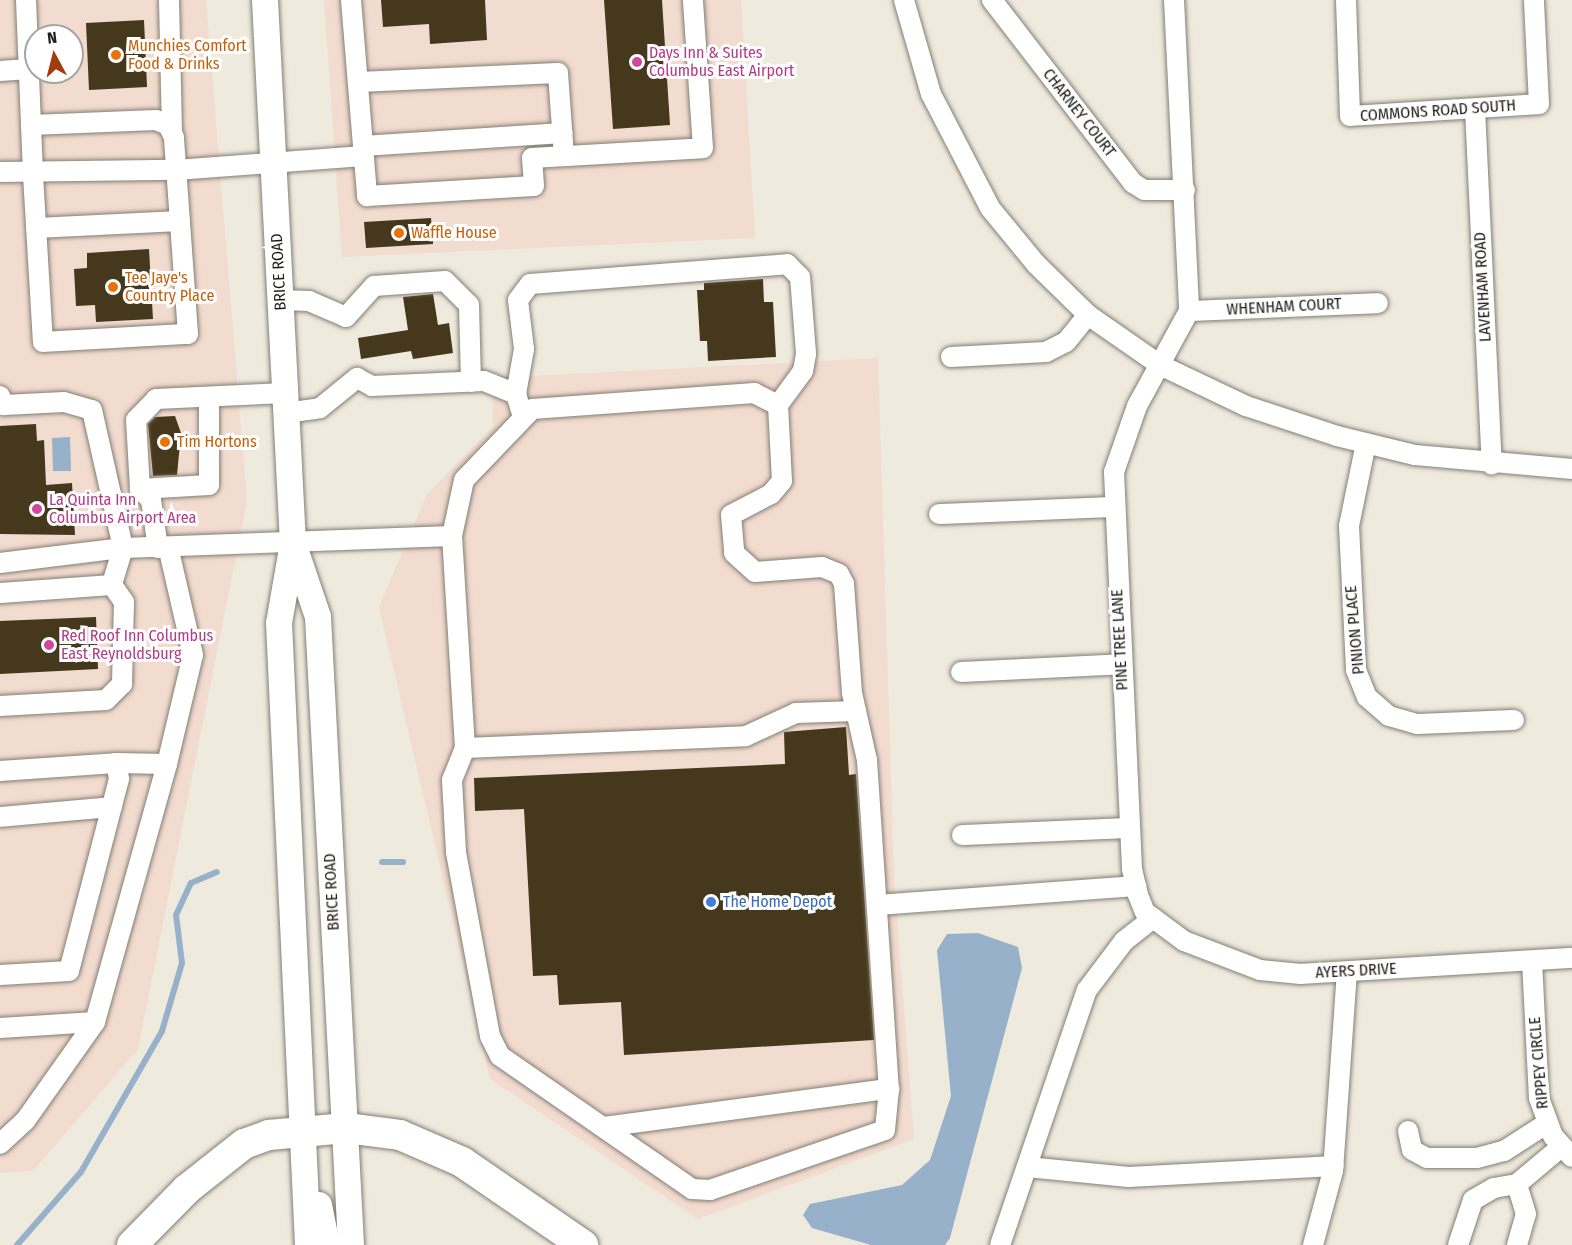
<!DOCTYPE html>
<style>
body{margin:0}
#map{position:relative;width:1572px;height:1245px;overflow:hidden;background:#efeade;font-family:"Fira Sans Condensed",sans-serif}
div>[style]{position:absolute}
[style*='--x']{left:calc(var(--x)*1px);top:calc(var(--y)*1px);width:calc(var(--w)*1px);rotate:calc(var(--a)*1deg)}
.commercial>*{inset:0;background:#f2dbcf}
.water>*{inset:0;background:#96b1c9}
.stream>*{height:6px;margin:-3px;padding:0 3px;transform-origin:3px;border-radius:3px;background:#96b1c9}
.building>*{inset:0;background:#45381c}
.roads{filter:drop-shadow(0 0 2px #837e73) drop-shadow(0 0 2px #837e73)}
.minor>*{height:20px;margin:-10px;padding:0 10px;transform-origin:10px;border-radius:10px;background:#fff}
.major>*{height:26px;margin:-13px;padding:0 13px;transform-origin:13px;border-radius:13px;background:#fff}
.highway>*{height:30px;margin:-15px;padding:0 15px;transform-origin:15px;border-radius:15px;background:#fff}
.dots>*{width:16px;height:16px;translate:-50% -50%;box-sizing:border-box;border:3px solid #fff;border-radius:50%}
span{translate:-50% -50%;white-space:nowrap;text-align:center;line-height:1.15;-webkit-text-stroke:6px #fff;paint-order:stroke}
.food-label{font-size:16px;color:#c56008}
.left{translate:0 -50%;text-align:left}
.hotel-label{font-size:16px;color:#b23c85}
.street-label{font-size:16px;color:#1f1d19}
.shop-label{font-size:16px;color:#366cbe}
.north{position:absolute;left:24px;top:24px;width:60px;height:60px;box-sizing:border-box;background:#fff;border:2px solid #a5a5a3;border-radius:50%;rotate:353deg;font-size:16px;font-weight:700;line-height:24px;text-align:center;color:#1f1d19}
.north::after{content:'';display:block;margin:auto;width:21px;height:27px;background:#a13c0f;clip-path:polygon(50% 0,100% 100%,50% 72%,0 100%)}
</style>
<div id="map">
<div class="commercial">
<div style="clip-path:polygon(evenodd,0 0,206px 0,247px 501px,138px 1049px,33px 1171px,0 1173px,0 0,36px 36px,72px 36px,72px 72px,36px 72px,36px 36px)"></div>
<div style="clip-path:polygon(324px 0,741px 0,755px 238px,342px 257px)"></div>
<div style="clip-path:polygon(878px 358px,894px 878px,914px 1139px,698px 1219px,490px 1079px,379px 607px,427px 494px,493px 427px,492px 378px)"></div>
</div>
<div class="water">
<div style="clip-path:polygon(70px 437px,71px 471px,53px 471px,52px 438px)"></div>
<div style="clip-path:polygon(978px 933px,1018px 947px,1022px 968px,950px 1238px,945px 1245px,871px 1245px,812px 1228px,803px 1215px,810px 1204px,902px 1185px,930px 1160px,951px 1096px,937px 950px,947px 934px)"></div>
</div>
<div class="stream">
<div style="--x:382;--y:862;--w:21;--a:0"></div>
<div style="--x:17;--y:1245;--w:97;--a:-48.8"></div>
<div style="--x:81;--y:1172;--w:163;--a:-60.1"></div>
<div style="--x:162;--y:1031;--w:71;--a:-73.6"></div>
<div style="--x:182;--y:963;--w:48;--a:-97.1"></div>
<div style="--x:176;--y:915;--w:35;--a:-65"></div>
<div style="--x:191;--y:883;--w:28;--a:-23"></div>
</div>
<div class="building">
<div style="clip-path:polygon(381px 0,485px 0,487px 40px,430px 44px,429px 24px,383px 27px)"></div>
<div style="clip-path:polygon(604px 0,662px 0,670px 125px,613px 129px)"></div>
<div style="clip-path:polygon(144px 20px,147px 87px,89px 90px,86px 23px)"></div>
<div style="clip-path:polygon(431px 218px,433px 244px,366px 248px,364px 222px)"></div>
<div style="clip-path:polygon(149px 249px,153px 319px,96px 322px,95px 305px,76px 306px,74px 269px,87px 268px,87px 253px)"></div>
<div style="clip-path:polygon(763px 279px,764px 302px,773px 302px,776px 357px,708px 361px,707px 341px,700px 341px,697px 290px,704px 290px,704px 283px)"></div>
<div style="clip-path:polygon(433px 294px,438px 325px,449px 323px,453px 353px,413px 359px,411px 351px,361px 359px,358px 338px,408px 330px,403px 297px)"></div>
<div style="clip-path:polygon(175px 416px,181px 433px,177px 475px,153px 476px,148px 424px,155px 417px)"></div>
<div style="clip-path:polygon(36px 424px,37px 441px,44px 440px,46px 485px,72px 483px,75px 535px,0 534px,0 426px)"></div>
<div style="clip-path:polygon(96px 617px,98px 669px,0 674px,0 621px)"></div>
<div style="clip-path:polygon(846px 727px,849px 775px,856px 774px,874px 1040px,624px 1055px,621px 1002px,559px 1005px,557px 975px,533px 976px,524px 809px,475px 811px,474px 778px,785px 764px,784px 732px)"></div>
</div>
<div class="roads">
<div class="minor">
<div style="--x:26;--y:0;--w:175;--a:87.7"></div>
<div style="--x:33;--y:175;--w:167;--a:86.6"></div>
<div style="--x:43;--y:342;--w:145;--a:-3.2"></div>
<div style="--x:188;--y:334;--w:197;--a:-94.1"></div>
<div style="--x:174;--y:137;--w:13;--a:-117"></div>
<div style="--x:168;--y:125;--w:13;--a:-157"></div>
<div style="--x:156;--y:120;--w:125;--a:177.7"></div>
<div style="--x:169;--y:0;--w:133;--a:88.7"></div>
<div style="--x:351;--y:0;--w:197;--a:85.3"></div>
<div style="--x:367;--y:196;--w:167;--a:-3.4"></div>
<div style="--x:534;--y:186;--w:28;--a:-94"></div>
<div style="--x:532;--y:158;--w:171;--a:-3.3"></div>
<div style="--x:703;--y:148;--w:148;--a:-93.9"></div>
<div style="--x:904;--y:0;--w:98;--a:74"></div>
<div style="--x:931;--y:94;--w:128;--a:62.6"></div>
<div style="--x:990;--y:208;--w:72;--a:50.6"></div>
<div style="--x:1036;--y:264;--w:73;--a:44.4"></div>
<div style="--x:1088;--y:315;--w:88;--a:34.8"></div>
<div style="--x:1160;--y:365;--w:95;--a:25.5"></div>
<div style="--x:1246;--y:406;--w:96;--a:18.2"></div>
<div style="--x:1337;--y:436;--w:80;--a:13.7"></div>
<div style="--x:1415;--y:455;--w:158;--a:5.1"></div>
<div style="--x:992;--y:0;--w:231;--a:52.4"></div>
<div style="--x:1133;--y:183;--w:13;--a:32"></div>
<div style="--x:1144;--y:190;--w:41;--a:0"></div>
<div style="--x:1174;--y:0;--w:311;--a:87.2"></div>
<div style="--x:1189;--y:311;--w:108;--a:118.7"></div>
<div style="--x:1137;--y:406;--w:70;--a:109.2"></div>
<div style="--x:1114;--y:472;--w:397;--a:87.4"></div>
<div style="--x:1132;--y:869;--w:27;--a:77"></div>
<div style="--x:1138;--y:895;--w:18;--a:68"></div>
<div style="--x:1145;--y:912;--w:49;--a:36.6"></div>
<div style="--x:1184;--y:941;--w:81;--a:20.9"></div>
<div style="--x:1260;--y:970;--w:41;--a:5.6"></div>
<div style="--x:1301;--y:974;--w:271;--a:-3.4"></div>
<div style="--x:1346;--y:0;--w:116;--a:88"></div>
<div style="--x:1350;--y:116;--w:189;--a:-3.6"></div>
<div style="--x:1539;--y:104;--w:104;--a:-92.8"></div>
<div style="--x:0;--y:71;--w:29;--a:-4"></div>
<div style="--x:358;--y:82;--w:200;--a:-2.6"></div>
<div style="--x:558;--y:73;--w:83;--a:85.9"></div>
<div style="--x:1475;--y:109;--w:356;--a:87.3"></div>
<div style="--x:363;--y:146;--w:200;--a:-3.7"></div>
<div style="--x:0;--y:172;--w:176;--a:-0.7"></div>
<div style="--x:176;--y:170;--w:188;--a:-4.3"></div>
<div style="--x:36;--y:228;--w:144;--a:-2.8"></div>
<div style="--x:280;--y:300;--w:29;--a:2"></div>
<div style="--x:309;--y:301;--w:40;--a:23.4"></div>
<div style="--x:346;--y:317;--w:42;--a:-47.9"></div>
<div style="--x:374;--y:286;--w:71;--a:-4"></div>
<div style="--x:445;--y:281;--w:34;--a:45"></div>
<div style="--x:469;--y:305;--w:77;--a:88.5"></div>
<div style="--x:1189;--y:311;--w:189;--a:-2.4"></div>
<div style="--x:951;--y:357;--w:95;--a:-3"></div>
<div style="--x:1046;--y:352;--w:22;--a:-27"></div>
<div style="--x:1066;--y:342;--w:35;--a:-51"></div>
<div style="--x:0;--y:396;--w:10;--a:66"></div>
<div style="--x:4;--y:405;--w:60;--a:-2.9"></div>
<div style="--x:64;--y:402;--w:29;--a:16"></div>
<div style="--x:92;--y:410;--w:141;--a:77.3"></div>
<div style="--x:123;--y:548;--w:39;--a:107"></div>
<div style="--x:112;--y:585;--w:112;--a:175.9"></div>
<div style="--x:286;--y:413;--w:34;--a:-8"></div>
<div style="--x:320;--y:408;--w:48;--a:-39"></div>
<div style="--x:357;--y:378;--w:17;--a:28"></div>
<div style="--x:372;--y:386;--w:112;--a:-2.6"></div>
<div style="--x:484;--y:381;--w:35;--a:22"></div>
<div style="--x:523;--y:417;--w:24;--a:-107"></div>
<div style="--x:516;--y:394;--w:46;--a:-79.9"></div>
<div style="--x:524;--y:349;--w:49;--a:-97"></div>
<div style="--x:518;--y:300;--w:20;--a:-53"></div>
<div style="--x:530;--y:284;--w:258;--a:-4.4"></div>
<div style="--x:787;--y:264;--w:18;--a:45"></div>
<div style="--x:800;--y:277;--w:77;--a:85.5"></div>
<div style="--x:806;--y:354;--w:17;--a:100"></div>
<div style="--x:803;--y:371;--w:42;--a:126.3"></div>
<div style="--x:1366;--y:443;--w:85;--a:101.6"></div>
<div style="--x:1349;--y:526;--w:144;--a:87.2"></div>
<div style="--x:1356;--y:670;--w:29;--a:68"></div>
<div style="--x:1367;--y:697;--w:29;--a:41"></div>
<div style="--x:1389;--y:716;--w:29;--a:16"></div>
<div style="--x:1417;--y:724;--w:97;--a:-2.4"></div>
<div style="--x:140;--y:489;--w:69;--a:-3.3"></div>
<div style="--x:209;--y:485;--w:88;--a:-90"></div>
<div style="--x:939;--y:514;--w:175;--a:-2.3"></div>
<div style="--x:158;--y:548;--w:49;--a:-98.3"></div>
<div style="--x:151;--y:500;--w:16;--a:-135"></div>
<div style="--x:140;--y:489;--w:69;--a:-93.3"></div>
<div style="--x:136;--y:420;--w:29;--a:-46"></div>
<div style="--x:156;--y:399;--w:129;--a:-2.7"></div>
<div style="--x:0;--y:563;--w:124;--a:-7"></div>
<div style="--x:123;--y:548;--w:329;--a:-2.1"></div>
<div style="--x:452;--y:536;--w:57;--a:-77.9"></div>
<div style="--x:464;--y:480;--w:98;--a:-46.2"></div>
<div style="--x:532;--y:409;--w:223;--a:-4.1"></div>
<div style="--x:754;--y:393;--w:27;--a:27"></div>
<div style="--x:778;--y:405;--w:76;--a:87"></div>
<div style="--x:782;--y:481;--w:17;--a:130"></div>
<div style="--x:771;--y:494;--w:45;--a:152.3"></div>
<div style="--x:731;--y:515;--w:38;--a:85"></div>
<div style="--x:734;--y:553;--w:28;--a:42"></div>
<div style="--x:755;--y:572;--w:67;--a:-4.3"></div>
<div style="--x:822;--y:567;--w:18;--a:22"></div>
<div style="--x:839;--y:574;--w:11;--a:63"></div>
<div style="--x:844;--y:584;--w:109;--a:85.8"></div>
<div style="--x:852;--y:693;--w:69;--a:77.4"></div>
<div style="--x:867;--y:760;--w:330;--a:86.2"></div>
<div style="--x:889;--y:1089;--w:41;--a:95.6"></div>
<div style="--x:885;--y:1130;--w:185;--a:161.1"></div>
<div style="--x:710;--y:1190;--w:18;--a:-177"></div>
<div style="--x:692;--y:1189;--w:234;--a:-145.3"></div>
<div style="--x:500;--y:1056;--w:22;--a:-117"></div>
<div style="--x:490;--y:1036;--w:187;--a:-100.5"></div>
<div style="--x:456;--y:852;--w:72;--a:-93.2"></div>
<div style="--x:452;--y:780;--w:35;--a:-68"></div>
<div style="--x:465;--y:748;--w:212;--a:-93.5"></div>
<div style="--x:961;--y:672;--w:161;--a:-2.8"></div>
<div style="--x:0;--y:706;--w:106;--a:-3.2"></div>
<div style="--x:106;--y:700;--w:23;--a:-45"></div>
<div style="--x:122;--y:684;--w:82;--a:-88.6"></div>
<div style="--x:124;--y:602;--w:21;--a:-125"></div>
<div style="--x:465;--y:748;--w:281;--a:-2.4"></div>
<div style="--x:746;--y:736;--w:55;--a:-24.7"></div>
<div style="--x:796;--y:713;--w:60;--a:-1.9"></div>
<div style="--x:116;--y:763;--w:51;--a:1.1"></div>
<div style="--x:167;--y:764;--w:112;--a:-76.6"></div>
<div style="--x:193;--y:655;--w:111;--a:-103"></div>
<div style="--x:0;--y:771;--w:116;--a:-3.9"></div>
<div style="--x:116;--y:763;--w:16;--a:79"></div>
<div style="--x:119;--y:779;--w:198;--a:104.6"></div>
<div style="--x:69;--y:971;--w:69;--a:176.7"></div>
<div style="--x:0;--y:817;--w:112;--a:-5.1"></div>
<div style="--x:962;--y:835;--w:168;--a:-2.4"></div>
<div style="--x:877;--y:905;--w:260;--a:-4.2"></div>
<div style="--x:1532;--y:961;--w:137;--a:87.1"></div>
<div style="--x:1539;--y:1098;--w:40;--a:69.8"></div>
<div style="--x:1553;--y:1136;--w:28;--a:48"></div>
<div style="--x:0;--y:1028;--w:95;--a:-3.6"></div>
<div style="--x:603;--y:1127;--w:289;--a:-7.6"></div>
<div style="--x:1408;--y:1131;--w:19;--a:78"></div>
<div style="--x:1412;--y:1150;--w:17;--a:28"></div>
<div style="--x:1427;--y:1158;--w:50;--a:0"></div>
<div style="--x:1477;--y:1158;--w:28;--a:-15"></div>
<div style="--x:1504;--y:1151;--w:50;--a:-32.7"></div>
<div style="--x:0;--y:1144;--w:34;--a:-43"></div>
<div style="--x:25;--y:1121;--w:121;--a:-54.7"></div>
<div style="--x:95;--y:1022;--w:268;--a:-74.4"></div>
<div style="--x:1027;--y:1167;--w:102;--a:5.6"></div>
<div style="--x:1129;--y:1177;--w:205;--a:-3.1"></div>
<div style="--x:1000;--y:1245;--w:269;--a:-71.2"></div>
<div style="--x:1087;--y:990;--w:61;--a:-52.9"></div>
<div style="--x:1124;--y:941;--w:37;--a:-38"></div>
<div style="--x:1313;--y:1245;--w:77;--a:-74.9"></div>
<div style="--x:1333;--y:1171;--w:199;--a:-86"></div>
<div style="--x:1458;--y:1245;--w:47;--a:-71.6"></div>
<div style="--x:1473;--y:1200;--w:24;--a:-30"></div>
<div style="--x:1494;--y:1188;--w:23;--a:-10"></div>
<div style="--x:1517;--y:1184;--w:57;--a:-40.1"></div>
<div style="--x:1517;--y:1245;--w:32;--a:-74"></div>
<div style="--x:1526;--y:1214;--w:31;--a:-107"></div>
</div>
<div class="major">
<div style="--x:265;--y:0;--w:544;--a:87.05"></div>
<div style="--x:293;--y:543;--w:81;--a:99.9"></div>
<div style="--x:279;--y:623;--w:623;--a:87.33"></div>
<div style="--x:294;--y:546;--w:75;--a:71.3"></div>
<div style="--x:318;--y:617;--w:629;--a:86.99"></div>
<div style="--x:319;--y:1205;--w:41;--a:78.7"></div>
</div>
<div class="highway">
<div style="--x:132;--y:1245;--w:78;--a:-45.5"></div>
<div style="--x:187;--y:1189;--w:73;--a:-38.3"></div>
<div style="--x:244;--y:1144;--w:27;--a:-20"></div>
<div style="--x:269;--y:1135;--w:77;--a:-5.2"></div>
<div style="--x:346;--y:1128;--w:54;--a:7.4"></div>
<div style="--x:400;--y:1135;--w:68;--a:23.5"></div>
<div style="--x:462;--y:1162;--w:147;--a:34.4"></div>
</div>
</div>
<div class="dots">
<div style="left:116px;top:55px;background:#e8710a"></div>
<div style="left:637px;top:62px;background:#d1479c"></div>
<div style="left:399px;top:233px;background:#e8710a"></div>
<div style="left:113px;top:287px;background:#e8710a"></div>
<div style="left:165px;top:442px;background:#e8710a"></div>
<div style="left:37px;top:509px;background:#d1479c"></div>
<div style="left:49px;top:645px;background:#d1479c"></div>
<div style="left:711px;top:902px;background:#3f7fe0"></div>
</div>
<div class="food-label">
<span class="left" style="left:128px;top:55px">Munchies Comfort<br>Food &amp; Drinks</span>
<span class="left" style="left:411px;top:233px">Waffle House</span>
<span class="left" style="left:125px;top:287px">Tee Jaye's<br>Country Place</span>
<span class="left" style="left:177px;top:442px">Tim Hortons</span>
</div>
<div class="hotel-label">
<span class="left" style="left:649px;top:62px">Days Inn &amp; Suites<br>Columbus East Airport</span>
<span class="left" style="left:49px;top:509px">La Quinta Inn<br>Columbus Airport Area</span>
<span class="left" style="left:61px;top:645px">Red Roof Inn Columbus<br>East Reynoldsburg</span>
</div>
<div class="street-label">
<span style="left:1438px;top:111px;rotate:-4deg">COMMONS ROAD SOUTH</span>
<span style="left:1079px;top:113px;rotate:52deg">CHARNEY COURT</span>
<span style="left:279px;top:272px;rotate:-93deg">BRICE ROAD</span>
<span style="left:1483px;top:287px;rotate:-93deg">LAVENHAM ROAD</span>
<span style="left:1284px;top:307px;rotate:-3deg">WHENHAM COURT</span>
<span style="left:1355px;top:630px;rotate:-95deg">PINION PLACE</span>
<span style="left:1120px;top:640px;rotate:-93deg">PINE TREE LANE</span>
<span style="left:332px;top:892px;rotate:-93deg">BRICE ROAD</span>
<span style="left:1356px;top:971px;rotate:-3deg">AYERS DRIVE</span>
<span style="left:1539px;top:1063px;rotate:-95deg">RIPPEY CIRCLE</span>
</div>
<div class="shop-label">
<span class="left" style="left:723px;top:902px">The Home Depot</span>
</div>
<div class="north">N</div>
</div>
